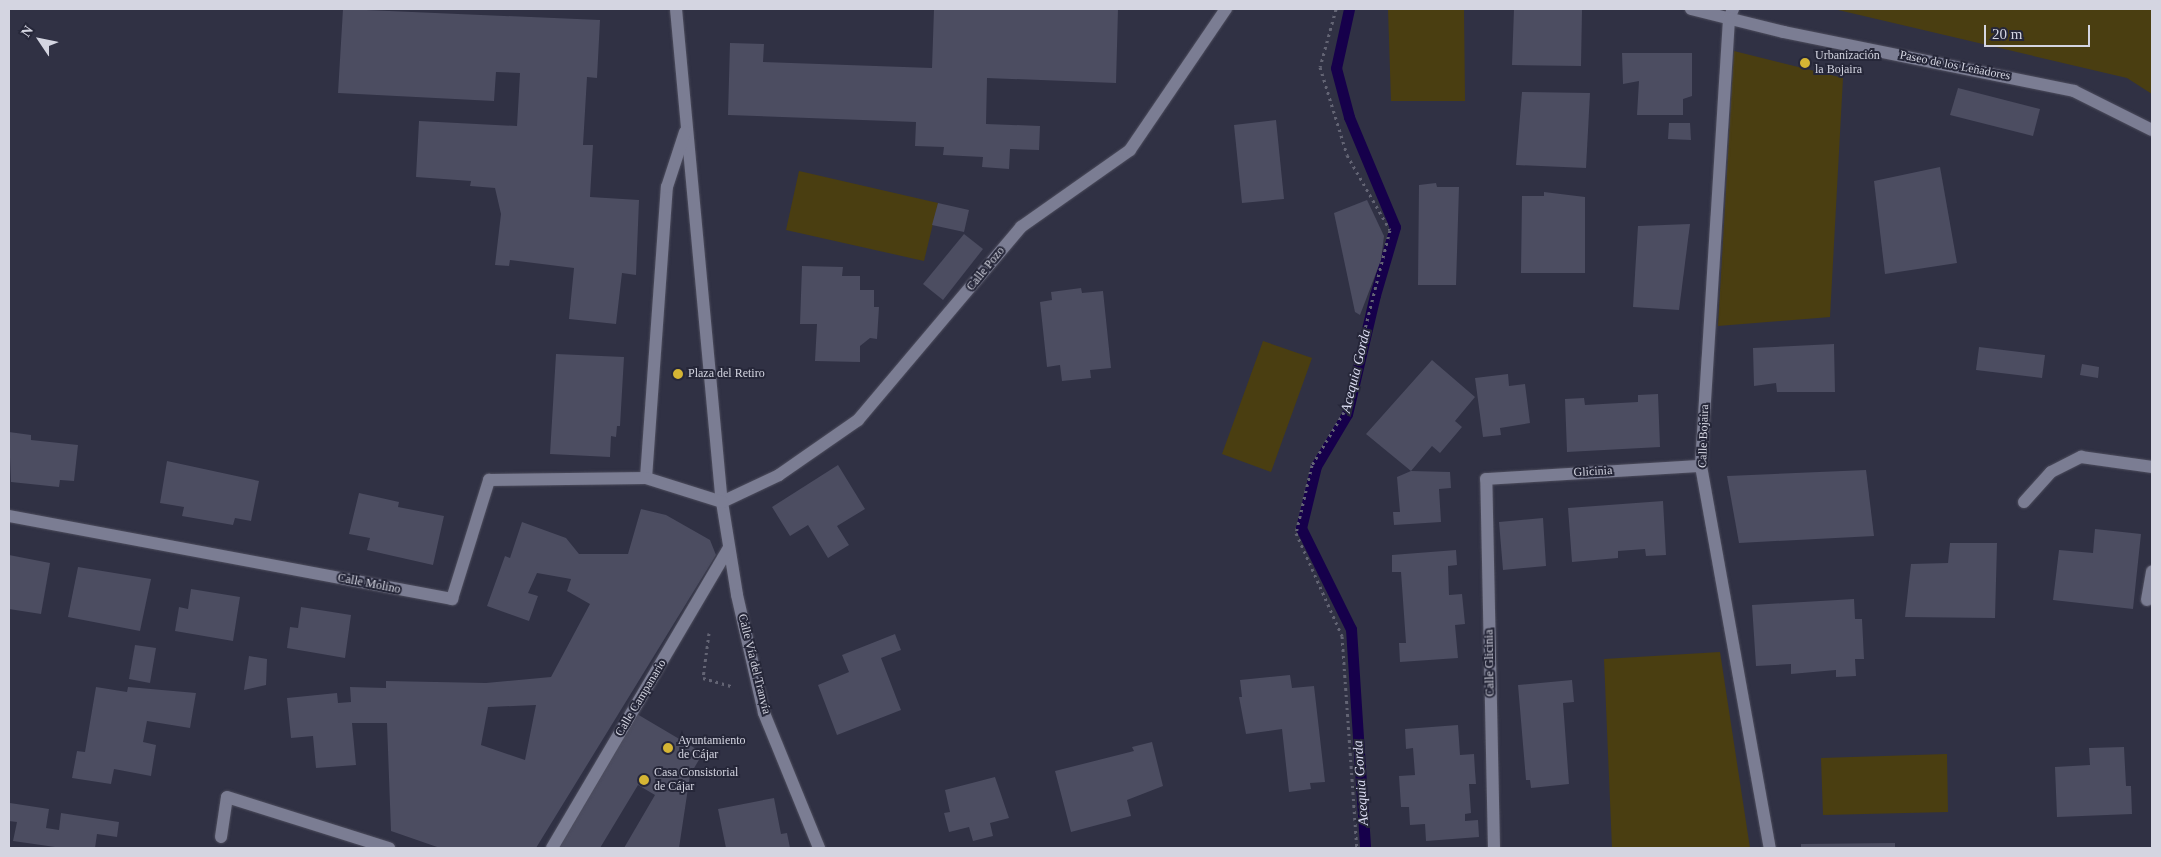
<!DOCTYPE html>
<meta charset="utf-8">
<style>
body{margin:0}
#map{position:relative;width:2161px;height:857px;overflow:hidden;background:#303144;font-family:"Times New Roman",serif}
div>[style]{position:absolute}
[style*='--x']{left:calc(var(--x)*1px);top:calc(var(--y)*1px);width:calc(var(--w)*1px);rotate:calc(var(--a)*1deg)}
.green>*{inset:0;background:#4a3e11}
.stream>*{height:11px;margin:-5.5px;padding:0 5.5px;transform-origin:5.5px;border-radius:5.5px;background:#16004b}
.building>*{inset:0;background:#4c4d61}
.path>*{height:3px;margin-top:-1.5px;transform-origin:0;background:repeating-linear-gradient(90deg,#636474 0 2.5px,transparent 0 6.5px)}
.roads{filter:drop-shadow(0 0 1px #4d4d5d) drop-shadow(0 0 1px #4d4d5d)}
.lane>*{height:12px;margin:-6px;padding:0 6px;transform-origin:6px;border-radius:6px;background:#7b7d93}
.street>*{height:12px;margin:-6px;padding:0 6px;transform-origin:6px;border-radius:6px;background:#7b7d93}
.secondary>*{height:12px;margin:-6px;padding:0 6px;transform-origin:6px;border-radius:6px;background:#7b7d93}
.dots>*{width:14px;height:14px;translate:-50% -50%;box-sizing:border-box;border:2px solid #262739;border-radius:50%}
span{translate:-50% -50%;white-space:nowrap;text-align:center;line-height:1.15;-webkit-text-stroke:4px #262739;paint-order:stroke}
.poi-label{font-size:12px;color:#d4d5e1}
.left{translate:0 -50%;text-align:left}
.street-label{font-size:12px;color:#d4d5e1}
.water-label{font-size:14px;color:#dddef4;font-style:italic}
.frame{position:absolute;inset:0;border:10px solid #d4d5e1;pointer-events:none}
.north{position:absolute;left:15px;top:15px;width:50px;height:50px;-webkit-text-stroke:4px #262739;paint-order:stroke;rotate:304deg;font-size:14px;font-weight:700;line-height:20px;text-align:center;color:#d4d5e1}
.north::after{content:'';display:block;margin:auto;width:18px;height:22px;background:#d4d5e1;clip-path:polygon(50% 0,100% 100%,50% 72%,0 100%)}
.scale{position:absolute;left:1984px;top:25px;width:106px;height:22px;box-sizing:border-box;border:2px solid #d4d5e1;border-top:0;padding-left:6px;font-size:15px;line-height:18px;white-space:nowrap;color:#d4d5e1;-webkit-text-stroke:4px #262739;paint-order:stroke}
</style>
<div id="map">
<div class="green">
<div style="clip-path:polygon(1388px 9px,1464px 9px,1465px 101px,1391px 101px)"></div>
<div style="clip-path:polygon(1834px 9px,2152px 9px,2152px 94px,2127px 78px)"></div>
<div style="clip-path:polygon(1734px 51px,1843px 78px,1830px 317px,1718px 326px)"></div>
<div style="clip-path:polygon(799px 171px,938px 203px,924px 261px,786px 230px)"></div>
<div style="clip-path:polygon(1263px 341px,1312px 358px,1271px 472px,1222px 454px)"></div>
<div style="clip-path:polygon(1720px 652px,1750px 848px,1612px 848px,1604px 659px)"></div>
<div style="clip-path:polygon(1947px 754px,1948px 812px,1823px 815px,1821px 758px)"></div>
</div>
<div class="stream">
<div style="--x:1349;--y:9;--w:60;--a:102.4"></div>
<div style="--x:1336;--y:68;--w:51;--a:75.1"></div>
<div style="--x:1349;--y:117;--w:119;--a:67.3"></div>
<div style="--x:1395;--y:227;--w:71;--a:106.4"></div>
<div style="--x:1375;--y:295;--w:122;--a:103.2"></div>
<div style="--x:1347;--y:414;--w:61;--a:120.8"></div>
<div style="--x:1316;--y:466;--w:64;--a:103.6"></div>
<div style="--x:1301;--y:528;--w:113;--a:63.7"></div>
<div style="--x:1351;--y:629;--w:219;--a:86.3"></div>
</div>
<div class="building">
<div style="clip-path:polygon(343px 9px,600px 20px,597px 78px,587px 77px,583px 145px,593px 145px,590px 197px,639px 200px,636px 275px,622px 273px,616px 324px,569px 319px,574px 268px,510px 260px,509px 266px,495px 265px,501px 214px,495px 188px,470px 186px,471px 181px,416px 177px,419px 121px,517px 126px,520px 73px,496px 72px,494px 101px,338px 93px)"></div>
<div style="clip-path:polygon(934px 9px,1118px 9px,1116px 83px,987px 78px,986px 124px,1040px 126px,1039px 150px,1010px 149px,1009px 169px,982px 167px,983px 157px,943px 155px,944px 147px,915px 146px,916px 122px,728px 115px,730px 43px,764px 44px,763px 62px,932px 68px)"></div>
<div style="clip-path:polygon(1514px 9px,1582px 9px,1581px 66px,1512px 65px)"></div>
<div style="clip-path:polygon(1622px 53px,1692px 53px,1692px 96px,1683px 99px,1683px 115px,1637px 115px,1639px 81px,1623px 84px)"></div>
<div style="clip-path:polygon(1958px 88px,2040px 109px,2033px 136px,1950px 115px)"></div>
<div style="clip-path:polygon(1522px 92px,1590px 93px,1586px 168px,1516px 165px)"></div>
<div style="clip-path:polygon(1276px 120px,1284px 199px,1242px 203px,1234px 125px)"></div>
<div style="clip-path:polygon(1669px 123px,1690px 123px,1691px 140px,1668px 139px)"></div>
<div style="clip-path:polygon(1940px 167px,1957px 263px,1885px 274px,1874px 181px)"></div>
<div style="clip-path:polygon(1436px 183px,1437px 187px,1459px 187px,1456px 285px,1418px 285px,1419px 185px)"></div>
<div style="clip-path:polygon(1544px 192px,1585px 197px,1585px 273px,1521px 273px,1522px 196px,1544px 196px)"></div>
<div style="clip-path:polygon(1367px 200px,1384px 236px,1381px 260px,1360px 315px,1355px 312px,1334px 213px)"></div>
<div style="clip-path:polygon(938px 203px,969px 210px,964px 232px,932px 225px)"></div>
<div style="clip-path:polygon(1690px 224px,1679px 310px,1633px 307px,1638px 226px)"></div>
<div style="clip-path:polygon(964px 234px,983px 249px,943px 300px,923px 284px)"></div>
<div style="clip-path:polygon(802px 266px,843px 267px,842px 276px,860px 276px,860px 290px,874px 290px,874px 307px,879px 307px,877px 339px,870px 338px,860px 346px,860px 362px,815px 361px,817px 324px,800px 324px)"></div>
<div style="clip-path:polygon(1081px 288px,1082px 293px,1103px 291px,1111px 368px,1090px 370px,1091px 378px,1062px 381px,1060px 365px,1047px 367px,1040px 302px,1052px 300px,1051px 292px)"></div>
<div style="clip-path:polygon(1834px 344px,1835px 392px,1777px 392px,1776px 383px,1754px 386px,1753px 348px)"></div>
<div style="clip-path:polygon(1979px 347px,2045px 355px,2042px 378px,1976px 370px)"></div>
<div style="clip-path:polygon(556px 354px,624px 357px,620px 426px,617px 426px,616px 437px,611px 436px,610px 457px,550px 454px)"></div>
<div style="clip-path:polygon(1432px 360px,1475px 397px,1455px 421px,1462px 427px,1440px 453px,1432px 446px,1411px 471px,1366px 434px)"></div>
<div style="clip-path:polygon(2082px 364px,2099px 367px,2098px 378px,2080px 375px)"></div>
<div style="clip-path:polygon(1508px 374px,1509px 386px,1525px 384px,1530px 423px,1500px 428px,1501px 435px,1483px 437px,1475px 378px)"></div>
<div style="clip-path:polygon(1658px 394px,1660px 447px,1567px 452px,1565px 399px,1584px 398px,1585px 405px,1638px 402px,1638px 395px)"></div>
<div style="clip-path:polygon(9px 432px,31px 435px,31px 440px,78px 445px,74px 481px,60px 480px,59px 487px,11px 482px)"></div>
<div style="clip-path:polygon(167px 461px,259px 481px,251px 521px,235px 518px,233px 525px,182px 516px,184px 507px,160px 503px)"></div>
<div style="clip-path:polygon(838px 465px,865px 509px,837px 526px,849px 545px,828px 558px,808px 525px,790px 536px,772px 507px)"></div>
<div style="clip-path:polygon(1866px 470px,1874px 536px,1739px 543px,1727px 476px)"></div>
<div style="clip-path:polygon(1411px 471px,1450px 472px,1451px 488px,1439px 489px,1441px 522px,1394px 525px,1393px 512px,1400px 512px,1397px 477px)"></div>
<div style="clip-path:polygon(359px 493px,399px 502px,398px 507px,444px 516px,433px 565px,367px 550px,370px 538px,349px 534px)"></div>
<div style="clip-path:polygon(1663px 501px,1666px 555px,1646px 556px,1645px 549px,1618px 551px,1618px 558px,1572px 562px,1568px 508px)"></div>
<div style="clip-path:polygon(evenodd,641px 509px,666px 515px,710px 540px,716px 555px,536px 848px,440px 848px,391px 831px,387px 723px,352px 723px,356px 765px,316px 768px,313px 736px,291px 738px,287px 698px,337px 693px,338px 703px,351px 702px,350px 687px,386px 688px,386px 681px,486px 683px,551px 677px,590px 604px,567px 591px,571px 579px,537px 573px,528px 593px,538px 596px,529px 621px,487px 606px,505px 556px,510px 558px,522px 522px,566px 538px,579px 554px,628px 554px,641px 509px,536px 705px,525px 760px,481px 745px,488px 707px,536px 705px)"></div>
<div style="clip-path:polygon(1543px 518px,1546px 566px,1503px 570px,1499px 522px)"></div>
<div style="clip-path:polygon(2095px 529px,2141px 534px,2133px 609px,2053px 600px,2059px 550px,2093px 553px)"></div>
<div style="clip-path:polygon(1950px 543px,1997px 543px,1995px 618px,1905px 617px,1911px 564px,1948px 563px)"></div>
<div style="clip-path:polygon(1456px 550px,1457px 565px,1448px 566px,1449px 595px,1462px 594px,1465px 624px,1455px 625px,1458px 658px,1400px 662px,1399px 643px,1406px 643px,1401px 572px,1392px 572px,1392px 555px)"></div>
<div style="clip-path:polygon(9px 555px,50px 563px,41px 614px,9px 609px)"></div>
<div style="clip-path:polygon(78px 567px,151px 579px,140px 631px,68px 617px)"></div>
<div style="clip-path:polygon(191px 589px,240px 597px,233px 641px,175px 631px,179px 607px,188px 609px)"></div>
<div style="clip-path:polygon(1854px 599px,1855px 619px,1862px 619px,1864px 659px,1855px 659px,1856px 676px,1836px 677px,1836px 670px,1791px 674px,1791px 664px,1756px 666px,1752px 605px)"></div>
<div style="clip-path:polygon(301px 607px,351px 615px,345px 658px,287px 648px,290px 627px,298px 628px)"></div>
<div style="clip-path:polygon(895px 634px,901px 650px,881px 658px,901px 710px,837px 735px,818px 685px,849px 672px,842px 655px)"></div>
<div style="clip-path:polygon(135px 645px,156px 648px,150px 683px,129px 679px)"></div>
<div style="clip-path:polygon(249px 656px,267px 659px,266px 685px,244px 690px)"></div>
<div style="clip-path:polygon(1290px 675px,1292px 688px,1314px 686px,1325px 782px,1310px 783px,1311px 789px,1289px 792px,1282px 729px,1246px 734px,1239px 697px,1242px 697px,1240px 680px)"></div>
<div style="clip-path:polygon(1572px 680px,1574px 702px,1563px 703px,1569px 784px,1531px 788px,1530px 780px,1526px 780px,1518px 685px)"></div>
<div style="clip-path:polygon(96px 687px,127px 692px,128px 687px,196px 693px,190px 728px,147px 721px,143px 742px,156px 745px,151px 776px,114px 769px,111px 784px,72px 778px,77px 751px,85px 752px)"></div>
<div style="clip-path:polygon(637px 714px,703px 753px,690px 775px,679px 848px,624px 848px,655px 795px,638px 785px,600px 848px,558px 848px)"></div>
<div style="clip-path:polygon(1458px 725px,1460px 755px,1474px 754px,1475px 771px,1476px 784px,1469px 784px,1471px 813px,1465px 814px,1465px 821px,1478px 820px,1479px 837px,1426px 841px,1425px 824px,1410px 825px,1409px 807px,1401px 807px,1399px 776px,1415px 775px,1413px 748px,1406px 749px,1405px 729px)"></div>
<div style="clip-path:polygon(1152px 742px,1163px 786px,1127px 800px,1131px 816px,1071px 832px,1055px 771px,1134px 751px,1132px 747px)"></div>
<div style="clip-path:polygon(2124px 747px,2126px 786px,2131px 786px,2132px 814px,2057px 817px,2055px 767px,2090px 765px,2089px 748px)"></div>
<div style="clip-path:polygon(995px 777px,1009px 818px,990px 823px,993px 836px,973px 841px,969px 827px,949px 832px,944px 813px,950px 812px,945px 790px)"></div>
<div style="clip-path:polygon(774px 798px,781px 834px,787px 833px,790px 848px,726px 848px,718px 809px)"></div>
<div style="clip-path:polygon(10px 803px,49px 809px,46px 828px,59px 830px,61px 813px,119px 822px,117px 837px,97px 834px,95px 848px,62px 848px,13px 841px,17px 822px,9px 821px)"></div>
<div style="clip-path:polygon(1895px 843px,1895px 848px,1801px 848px,1801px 844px)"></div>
</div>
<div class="path">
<div style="--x:1336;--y:9;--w:60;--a:105.4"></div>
<div style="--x:1320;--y:67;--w:92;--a:72.9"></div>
<div style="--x:1347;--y:155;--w:86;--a:60.2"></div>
<div style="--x:1390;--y:230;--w:188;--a:104.2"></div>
<div style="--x:1344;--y:412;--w:62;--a:121.1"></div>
<div style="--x:1312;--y:465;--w:70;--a:103.2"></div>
<div style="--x:1296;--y:533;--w:113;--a:65.9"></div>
<div style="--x:1342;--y:636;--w:213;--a:86"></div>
<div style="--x:709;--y:633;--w:45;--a:97.6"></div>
<div style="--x:703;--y:678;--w:29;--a:16"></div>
</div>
<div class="roads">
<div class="lane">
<div style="--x:2024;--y:502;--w:40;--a:-48"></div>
<div style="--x:2051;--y:472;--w:34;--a:-27"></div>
<div style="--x:2081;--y:457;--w:72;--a:8"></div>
<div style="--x:2147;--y:600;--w:29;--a:-80"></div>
</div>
<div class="street">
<div style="--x:1729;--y:19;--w:11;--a:-68"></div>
<div style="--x:221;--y:837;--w:40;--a:-81.5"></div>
<div style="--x:227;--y:797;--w:170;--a:17.5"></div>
<div style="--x:1494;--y:848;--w:369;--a:-91.2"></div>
<div style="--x:1486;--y:479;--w:215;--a:-3.5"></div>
</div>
<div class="secondary">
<div style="--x:676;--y:9;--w:495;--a:84.7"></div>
<div style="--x:722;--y:502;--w:94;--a:80.8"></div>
<div style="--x:737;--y:595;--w:121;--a:77.1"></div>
<div style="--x:764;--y:713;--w:146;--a:67.8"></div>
<div style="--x:1691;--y:9;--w:96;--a:13.9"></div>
<div style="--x:1784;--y:32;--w:296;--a:11.5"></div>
<div style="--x:2074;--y:91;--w:87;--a:26.6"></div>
<div style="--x:1729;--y:19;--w:448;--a:93.6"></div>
<div style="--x:1701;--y:466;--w:388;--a:79.8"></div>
<div style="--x:646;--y:478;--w:292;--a:-85.9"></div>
<div style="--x:667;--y:187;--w:58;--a:-71.9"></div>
<div style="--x:722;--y:502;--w:63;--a:-25.3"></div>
<div style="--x:779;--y:475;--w:96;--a:-34.8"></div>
<div style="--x:858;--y:420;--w:253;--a:-49.8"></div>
<div style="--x:1021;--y:227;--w:133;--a:-35.2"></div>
<div style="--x:1130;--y:150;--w:171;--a:-55.8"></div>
<div style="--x:9;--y:516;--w:451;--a:10.6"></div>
<div style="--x:452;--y:599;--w:125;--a:-72.7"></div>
<div style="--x:489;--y:480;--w:157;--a:-0.7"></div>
<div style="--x:646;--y:478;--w:80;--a:17.5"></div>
<div style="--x:552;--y:848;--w:348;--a:-59.5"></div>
</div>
</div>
<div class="dots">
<div style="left:1805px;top:63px;background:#d5b534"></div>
<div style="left:678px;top:374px;background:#d5b534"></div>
<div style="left:668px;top:748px;background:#d5b534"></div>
<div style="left:644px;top:780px;background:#d5b534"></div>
</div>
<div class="poi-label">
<span class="left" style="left:1815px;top:63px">Urbanización<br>la Bojaira</span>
<span class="left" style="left:688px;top:374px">Plaza del Retiro</span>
<span class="left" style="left:678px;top:748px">Ayuntamiento<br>de Cájar</span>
<span class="left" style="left:654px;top:780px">Casa Consistorial<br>de Cájar</span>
</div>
<div class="street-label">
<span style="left:1955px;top:66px;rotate:11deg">Paseo de los Leñadores</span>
<span style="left:986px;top:269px;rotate:-51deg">Calle Pozo</span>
<span style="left:1704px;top:436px;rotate:-88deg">Calle Bojaira</span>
<span style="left:1593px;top:472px;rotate:-3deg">Glicinia</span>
<span style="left:369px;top:584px;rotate:11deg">Calle Molino</span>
<span style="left:1490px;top:663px;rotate:-91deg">Calle Glicinia</span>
<span style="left:754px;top:664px;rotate:76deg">Calle Vía del Tranvía</span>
<span style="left:641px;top:698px;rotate:-59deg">Calle Campanario</span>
</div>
<div class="water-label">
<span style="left:1356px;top:371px;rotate:-76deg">Acequia Gorda</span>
<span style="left:1361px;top:783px;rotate:-94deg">Acequia Gorda</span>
</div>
<div class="frame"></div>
<div class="north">N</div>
<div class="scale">20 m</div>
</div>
